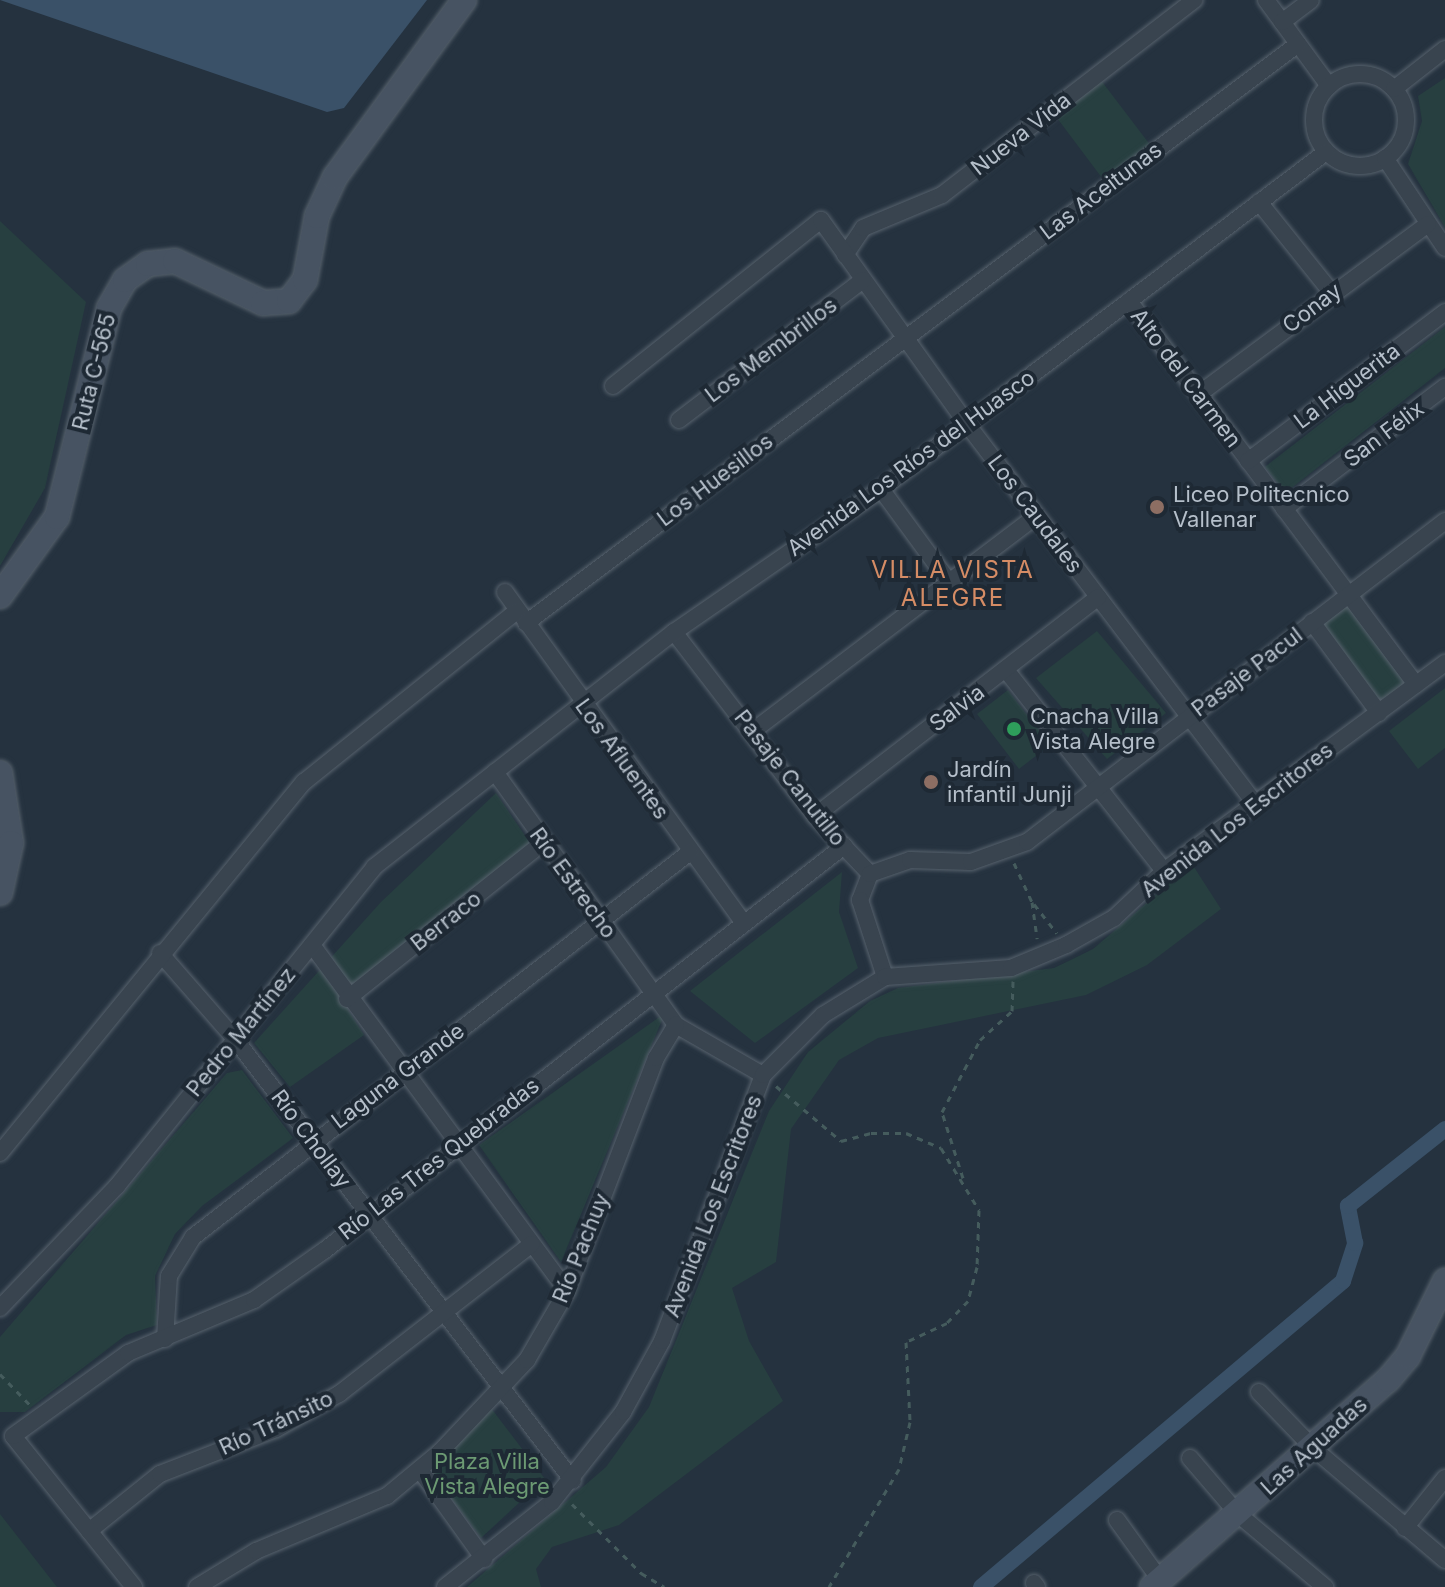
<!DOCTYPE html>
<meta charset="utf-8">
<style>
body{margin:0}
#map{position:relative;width:1445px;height:1587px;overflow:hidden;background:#25323f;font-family:Inter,sans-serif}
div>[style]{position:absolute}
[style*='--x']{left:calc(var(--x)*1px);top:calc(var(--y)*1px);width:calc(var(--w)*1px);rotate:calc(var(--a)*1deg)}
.green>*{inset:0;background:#273f40}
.water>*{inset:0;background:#3a5168}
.canal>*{height:16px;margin:-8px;padding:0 8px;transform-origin:8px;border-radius:8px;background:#3a5168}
.path>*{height:3px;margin-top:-1.5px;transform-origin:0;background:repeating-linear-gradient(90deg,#455c5d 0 6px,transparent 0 12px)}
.roads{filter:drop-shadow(0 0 2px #57626d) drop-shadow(0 0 2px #57626d)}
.street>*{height:16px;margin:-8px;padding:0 8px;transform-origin:8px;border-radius:8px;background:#39444f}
.street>.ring{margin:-8px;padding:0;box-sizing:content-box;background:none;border:16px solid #39444f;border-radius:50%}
.secondary>*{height:24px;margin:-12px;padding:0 12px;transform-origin:12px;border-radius:12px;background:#475362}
.dots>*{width:22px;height:22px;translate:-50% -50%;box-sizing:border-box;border:4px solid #1e2934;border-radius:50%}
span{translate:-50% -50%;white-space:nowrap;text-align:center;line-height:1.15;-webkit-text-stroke:8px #1e2934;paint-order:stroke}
.street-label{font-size:22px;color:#b5bfca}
.poi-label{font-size:22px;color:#b5bfca}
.left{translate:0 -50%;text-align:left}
.park-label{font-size:22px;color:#6c9a73}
.neighbourhood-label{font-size:24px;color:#d58c65;letter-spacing:2px}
</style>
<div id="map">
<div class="green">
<div style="clip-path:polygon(1445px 78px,1445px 227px,1408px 164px,1422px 121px,1418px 96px)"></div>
<div style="clip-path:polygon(1100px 79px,1151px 146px,1105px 182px,1054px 114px)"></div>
<div style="clip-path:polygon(0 221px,86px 302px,45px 488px,0 566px)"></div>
<div style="clip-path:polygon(1445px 327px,1445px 368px,1285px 493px,1265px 467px)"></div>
<div style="clip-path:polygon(1348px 596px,1415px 685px,1379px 711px,1314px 622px)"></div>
<div style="clip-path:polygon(1097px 631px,1166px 713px,1107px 759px,1036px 678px)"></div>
<div style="clip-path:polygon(1445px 688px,1445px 748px,1418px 769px,1389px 731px)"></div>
<div style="clip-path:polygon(1008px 690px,1050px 745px,1019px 769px,977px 714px)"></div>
<div style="clip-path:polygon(496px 793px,530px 843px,339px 995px,364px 1035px,290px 1087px,254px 1043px,381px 902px)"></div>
<div style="clip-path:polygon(1192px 864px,1221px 909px,1147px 965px,1086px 995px,878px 1038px,839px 1060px,791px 1129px,776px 1262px,732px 1288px,749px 1341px,783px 1401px,619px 1525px,552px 1547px,536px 1569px,541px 1587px,467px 1587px,606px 1467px,649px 1407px,769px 1111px,808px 1052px,870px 1001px,898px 988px,1054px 968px,1093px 949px)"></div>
<div style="clip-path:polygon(842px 872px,839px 912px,858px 968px,755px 1043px,690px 991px)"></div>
<div style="clip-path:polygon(665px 1013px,561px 1262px,479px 1145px)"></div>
<div style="clip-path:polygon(242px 1070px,293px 1138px,202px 1206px,175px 1234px,155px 1276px,157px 1325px,126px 1335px,25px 1412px,0 1412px,0 1337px,227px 1073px)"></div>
<div style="clip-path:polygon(491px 1408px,545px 1479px,481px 1538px,428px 1467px)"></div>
<div style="clip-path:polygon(0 1514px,57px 1587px,0 1587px)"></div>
</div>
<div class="water">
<div style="clip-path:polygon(0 0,427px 0,344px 108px,327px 112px)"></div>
</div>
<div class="canal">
<div style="--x:981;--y:1587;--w:474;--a:-40.2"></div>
<div style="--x:1343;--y:1281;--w:40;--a:-72"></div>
<div style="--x:1355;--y:1243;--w:38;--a:-101"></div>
<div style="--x:1348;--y:1206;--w:124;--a:-38.4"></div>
</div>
<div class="path">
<div style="--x:1014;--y:863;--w:43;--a:65.2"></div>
<div style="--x:1032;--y:902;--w:37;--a:82"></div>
<div style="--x:1034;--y:904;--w:37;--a:52"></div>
<div style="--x:776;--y:1086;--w:85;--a:40.2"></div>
<div style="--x:841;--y:1141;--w:31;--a:-15"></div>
<div style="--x:871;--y:1133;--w:35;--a:0"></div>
<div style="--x:906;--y:1133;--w:38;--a:23"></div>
<div style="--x:941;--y:1148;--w:73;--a:58.5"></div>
<div style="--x:979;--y:1210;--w:57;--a:92"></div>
<div style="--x:977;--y:1267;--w:35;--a:105"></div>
<div style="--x:968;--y:1301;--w:30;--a:134"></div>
<div style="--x:947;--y:1323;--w:45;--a:155.1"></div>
<div style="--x:906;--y:1342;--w:80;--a:87.1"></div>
<div style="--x:910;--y:1422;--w:48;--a:103.2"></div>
<div style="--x:899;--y:1469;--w:137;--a:120.7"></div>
<div style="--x:963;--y:1178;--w:69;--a:-107.7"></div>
<div style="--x:942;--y:1112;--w:81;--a:-62.2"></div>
<div style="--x:980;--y:1040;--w:43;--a:-42.2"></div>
<div style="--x:1012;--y:1011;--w:30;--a:-88"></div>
<div style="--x:0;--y:1374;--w:45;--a:45.9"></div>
<div style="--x:572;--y:1504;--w:98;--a:45"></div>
<div style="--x:641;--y:1573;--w:27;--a:31"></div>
</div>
<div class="roads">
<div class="street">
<div style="--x:1266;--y:0;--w:107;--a:53.8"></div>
<div style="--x:1282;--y:22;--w:36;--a:-37"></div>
<div class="ring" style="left:1314px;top:74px;width:76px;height:76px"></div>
<div style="--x:1394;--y:89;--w:65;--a:-38.1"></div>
<div style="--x:1385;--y:158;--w:108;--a:56.3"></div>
<div style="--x:1259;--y:202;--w:117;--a:51.3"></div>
<div style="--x:845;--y:255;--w:32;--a:-56"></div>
<div style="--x:863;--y:228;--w:86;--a:-22.7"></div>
<div style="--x:942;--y:195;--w:319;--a:-37.7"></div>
<div style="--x:1129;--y:301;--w:479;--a:53.2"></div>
<div style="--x:613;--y:386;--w:266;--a:-38.6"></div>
<div style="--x:821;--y:220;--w:251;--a:54.4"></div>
<div style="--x:967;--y:424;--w:477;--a:52.8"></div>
<div style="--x:1199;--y:394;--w:285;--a:-36.6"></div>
<div style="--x:679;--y:420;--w:231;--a:-37.3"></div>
<div style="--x:1248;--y:461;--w:247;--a:-37.1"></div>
<div style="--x:881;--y:489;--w:115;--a:53.8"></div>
<div style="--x:1284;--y:509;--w:202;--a:-37.2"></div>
<div style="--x:505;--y:592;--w:408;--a:54.2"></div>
<div style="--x:1312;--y:622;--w:113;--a:53.6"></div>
<div style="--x:526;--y:623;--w:965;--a:-36.87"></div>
<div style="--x:674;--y:632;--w:232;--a:52.5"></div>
<div style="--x:815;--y:816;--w:80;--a:46.5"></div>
<div style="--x:870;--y:874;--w:28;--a:111"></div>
<div style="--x:860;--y:900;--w:81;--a:72"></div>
<div style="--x:1006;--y:670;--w:256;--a:51.8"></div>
<div style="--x:753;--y:731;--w:355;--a:-37.2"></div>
<div style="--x:495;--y:772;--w:311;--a:54.4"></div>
<div style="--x:676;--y:1025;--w:100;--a:29.9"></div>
<div style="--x:815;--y:816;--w:358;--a:-37.7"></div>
<div style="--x:870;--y:874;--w:42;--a:-19.3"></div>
<div style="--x:910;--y:860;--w:61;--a:1.9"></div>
<div style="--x:971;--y:862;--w:59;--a:-19.7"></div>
<div style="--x:1027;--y:842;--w:527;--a:-37.52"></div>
<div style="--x:312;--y:945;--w:430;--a:53.6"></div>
<div style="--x:160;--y:953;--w:114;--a:48.9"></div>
<div style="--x:235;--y:1039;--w:556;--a:52.59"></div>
<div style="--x:347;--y:999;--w:252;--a:-38.6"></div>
<div style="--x:0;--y:1153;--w:480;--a:-50.7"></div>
<div style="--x:304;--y:782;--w:273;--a:-38.8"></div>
<div style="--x:0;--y:1308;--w:169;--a:-46.2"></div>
<div style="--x:117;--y:1186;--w:410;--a:-51.1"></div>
<div style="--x:374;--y:867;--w:381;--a:-38.1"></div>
<div style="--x:674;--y:632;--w:252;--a:-34.6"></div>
<div style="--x:881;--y:489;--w:558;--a:-37.14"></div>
<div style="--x:165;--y:1339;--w:63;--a:-86.4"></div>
<div style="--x:169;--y:1276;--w:46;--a:-58.4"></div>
<div style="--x:193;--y:1237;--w:629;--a:-37.76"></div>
<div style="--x:1259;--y:1392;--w:78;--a:46"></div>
<div style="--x:1313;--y:1448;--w:173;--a:40.3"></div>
<div style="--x:1190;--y:1458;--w:74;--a:49.4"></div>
<div style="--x:1238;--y:1514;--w:114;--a:40"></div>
<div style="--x:420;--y:1470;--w:110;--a:54.3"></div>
<div style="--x:1117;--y:1520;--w:75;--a:54.2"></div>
<div style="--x:1405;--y:1528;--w:64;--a:-51.3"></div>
<div style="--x:89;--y:1531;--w:91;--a:-38.8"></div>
<div style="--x:160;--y:1474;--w:124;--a:-21.2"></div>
<div style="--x:276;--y:1429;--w:72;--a:-29.1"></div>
<div style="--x:339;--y:1394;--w:244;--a:-37.9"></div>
<div style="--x:1034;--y:1583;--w:5;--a:53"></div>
<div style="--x:134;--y:1587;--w:193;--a:-128.7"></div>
<div style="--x:13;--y:1436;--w:142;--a:-35.8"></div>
<div style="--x:128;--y:1353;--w:137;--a:-22.8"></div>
<div style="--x:254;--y:1300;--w:87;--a:-35.2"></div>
<div style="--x:325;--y:1250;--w:658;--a:-37.9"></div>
<div style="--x:197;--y:1587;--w:69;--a:-31.4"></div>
<div style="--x:256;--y:1551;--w:142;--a:-22.8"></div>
<div style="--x:387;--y:1496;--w:69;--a:-39.7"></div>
<div style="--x:440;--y:1452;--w:127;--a:-46.6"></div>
<div style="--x:527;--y:1360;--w:80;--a:-59.9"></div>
<div style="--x:567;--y:1291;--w:249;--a:-69.1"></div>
<div style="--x:656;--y:1058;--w:39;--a:-59"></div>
<div style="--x:445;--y:1587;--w:137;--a:-38.5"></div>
<div style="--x:552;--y:1502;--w:115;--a:-51.7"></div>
<div style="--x:623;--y:1412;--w:81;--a:-61.2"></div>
<div style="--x:662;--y:1341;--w:285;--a:-69.2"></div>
<div style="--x:763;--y:1075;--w:85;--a:-45"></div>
<div style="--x:823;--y:1015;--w:73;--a:-31.5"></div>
<div style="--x:885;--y:977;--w:126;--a:-4.1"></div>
<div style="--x:1011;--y:968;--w:60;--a:-22.7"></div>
<div style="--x:1066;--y:945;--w:55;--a:-29.4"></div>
<div style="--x:1114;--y:918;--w:69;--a:-43.2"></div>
<div style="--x:1164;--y:871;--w:350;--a:-36.5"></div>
</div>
<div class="secondary">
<div style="--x:0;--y:596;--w:97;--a:-54.2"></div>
<div style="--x:57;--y:517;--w:215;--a:-76"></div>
<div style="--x:109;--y:308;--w:32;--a:-60"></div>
<div style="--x:125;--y:280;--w:28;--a:-35"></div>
<div style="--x:148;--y:264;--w:27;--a:-6"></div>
<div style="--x:175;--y:261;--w:98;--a:25.5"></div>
<div style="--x:263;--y:303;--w:26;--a:-4"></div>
<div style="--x:289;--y:301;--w:26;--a:-53"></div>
<div style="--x:305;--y:280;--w:65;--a:-79.4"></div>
<div style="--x:317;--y:216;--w:43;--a:-65.2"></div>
<div style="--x:335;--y:177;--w:219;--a:-53.9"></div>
<div style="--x:0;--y:773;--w:71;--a:81.1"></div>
<div style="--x:11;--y:843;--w:51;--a:102.4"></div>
<div style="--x:1152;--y:1587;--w:314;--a:-41.3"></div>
<div style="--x:1388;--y:1380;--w:31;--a:-50"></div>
<div style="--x:1408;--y:1356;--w:84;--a:-63.7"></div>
</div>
</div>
<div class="dots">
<div style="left:1157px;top:507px;background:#8d6e63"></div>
<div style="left:1014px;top:729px;background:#2e9e5b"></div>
<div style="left:931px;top:782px;background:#8d6e63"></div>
</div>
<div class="street-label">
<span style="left:1021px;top:134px;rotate:-38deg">Nueva Vida</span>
<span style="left:1101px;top:191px;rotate:-37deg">Las Aceitunas</span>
<span style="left:1312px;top:308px;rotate:-37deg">Conay</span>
<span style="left:771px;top:350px;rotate:-37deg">Los Membrillos</span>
<span style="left:94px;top:372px;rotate:-76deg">Ruta C-565</span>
<span style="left:1186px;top:378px;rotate:53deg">Alto del Carmen</span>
<span style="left:1347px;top:386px;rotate:-37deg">La Higuerita</span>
<span style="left:1384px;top:434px;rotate:-37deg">San Félix</span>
<span style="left:911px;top:463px;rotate:-36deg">Avenida Los Ríos del Huasco</span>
<span style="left:715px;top:480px;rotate:-37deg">Los Huesillos</span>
<span style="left:1035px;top:514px;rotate:53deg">Los Caudales</span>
<span style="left:1247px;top:672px;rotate:-37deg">Pasaje Pacul</span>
<span style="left:957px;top:708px;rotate:-37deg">Salvia</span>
<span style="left:622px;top:759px;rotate:54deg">Los Afluentes</span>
<span style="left:790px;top:778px;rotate:52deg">Pasaje Canutillo</span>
<span style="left:1237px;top:820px;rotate:-38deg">Avenida Los Escritores</span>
<span style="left:573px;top:883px;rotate:54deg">Río Estrecho</span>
<span style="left:446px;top:921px;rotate:-38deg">Berraco</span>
<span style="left:241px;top:1032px;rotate:-51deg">Pedro Martínez</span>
<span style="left:398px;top:1076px;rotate:-37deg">Laguna Grande</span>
<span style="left:311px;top:1139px;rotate:53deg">Río Chollay</span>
<span style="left:439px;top:1159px;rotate:-38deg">Río Las Tres Quebradas</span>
<span style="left:713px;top:1206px;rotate:-69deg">Avenida Los Escritores</span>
<span style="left:581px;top:1248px;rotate:-68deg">Río Pachuy</span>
<span style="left:276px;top:1423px;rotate:-25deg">Río Tránsito</span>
<span style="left:1314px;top:1446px;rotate:-42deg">Las Aguadas</span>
</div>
<div class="poi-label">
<span class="left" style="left:1173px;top:507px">Liceo Politecnico<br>Vallenar</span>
<span class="left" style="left:1030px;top:729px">Cnacha Villa<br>Vista Alegre</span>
<span class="left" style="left:947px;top:782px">Jardín<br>infantil Junji</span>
</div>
<div class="park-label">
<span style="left:487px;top:1474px">Plaza Villa<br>Vista Alegre</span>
</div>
<div class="neighbourhood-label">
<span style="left:953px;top:584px">VILLA VISTA<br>ALEGRE</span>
</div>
</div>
